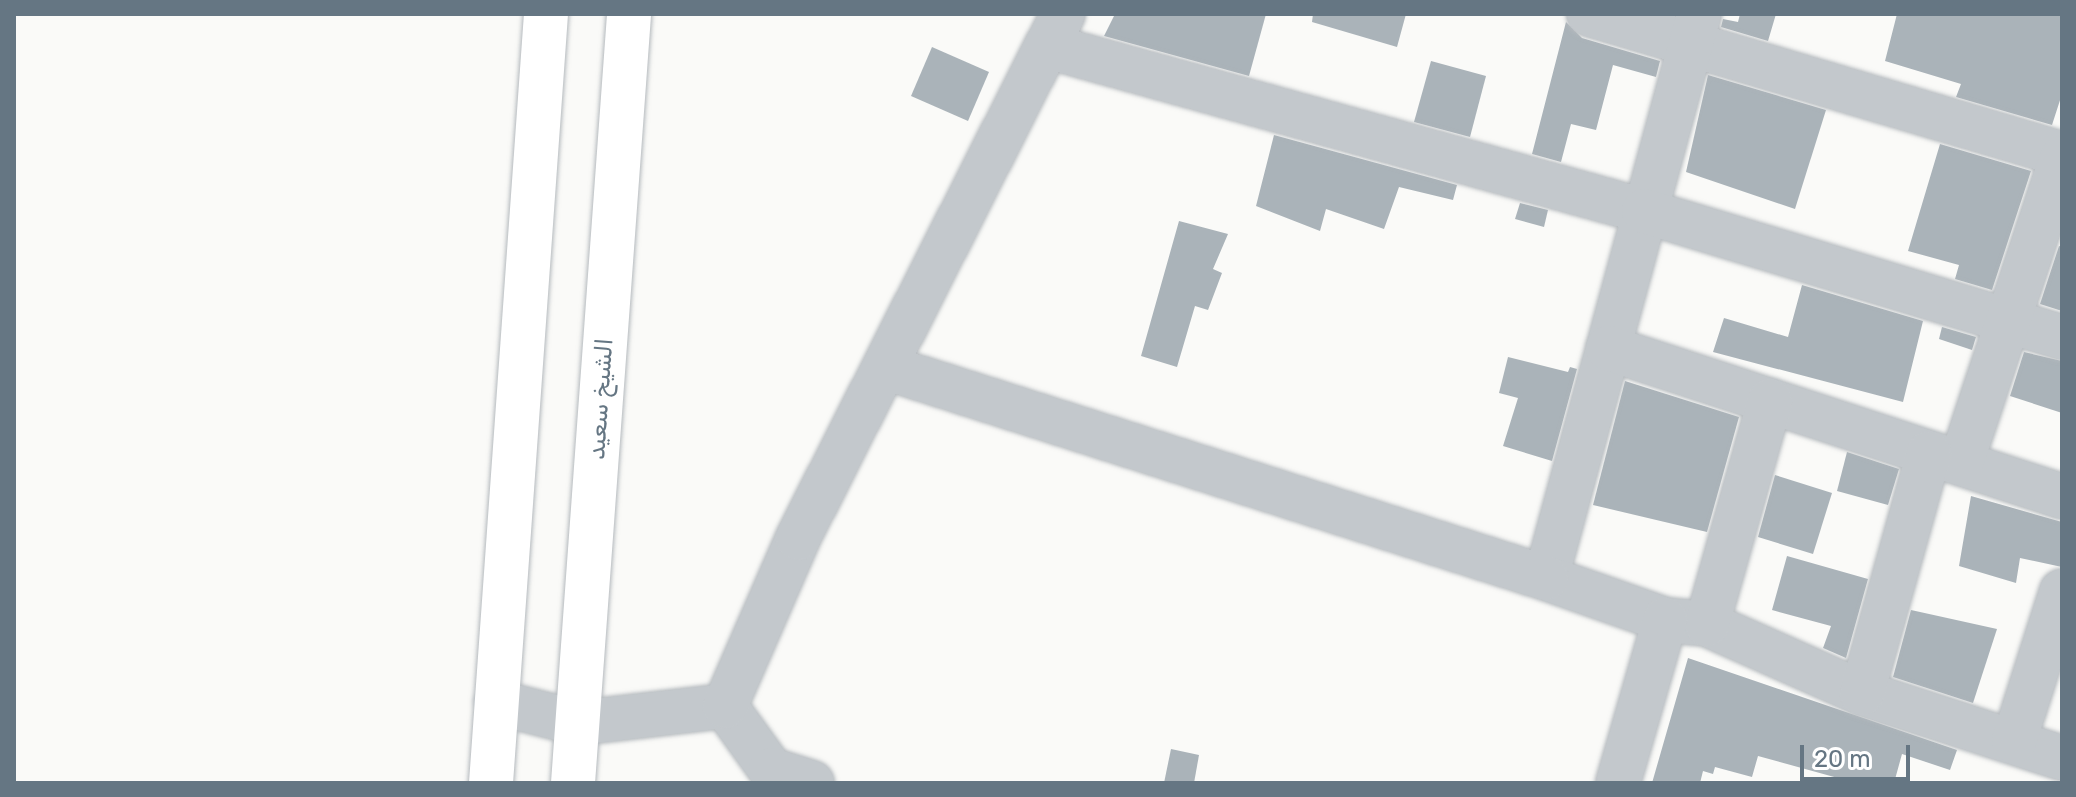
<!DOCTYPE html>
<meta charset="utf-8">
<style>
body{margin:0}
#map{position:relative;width:2076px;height:797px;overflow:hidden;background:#fafaf8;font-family:Rubik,Cairo,sans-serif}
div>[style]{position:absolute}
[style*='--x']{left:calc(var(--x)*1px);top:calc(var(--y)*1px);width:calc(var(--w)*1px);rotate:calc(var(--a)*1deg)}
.building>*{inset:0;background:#aab3b9}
.roads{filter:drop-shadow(0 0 2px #b5babe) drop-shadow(0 0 2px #b5babe)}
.minor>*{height:44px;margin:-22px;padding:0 22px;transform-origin:22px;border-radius:22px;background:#c3c8cc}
.major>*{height:44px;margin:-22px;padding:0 22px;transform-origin:22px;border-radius:22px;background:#fff}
span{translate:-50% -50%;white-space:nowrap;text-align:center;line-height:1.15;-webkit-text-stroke:8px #fff;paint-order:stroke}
.street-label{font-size:24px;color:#657683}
.frame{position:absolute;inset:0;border:16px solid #657683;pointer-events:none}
.scale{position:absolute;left:1800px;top:745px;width:110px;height:36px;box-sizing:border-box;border:4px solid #657683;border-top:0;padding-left:10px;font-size:24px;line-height:28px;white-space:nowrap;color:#657683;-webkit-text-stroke:6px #fff;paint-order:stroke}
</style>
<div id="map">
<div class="building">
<div style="clip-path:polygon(1115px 14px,1266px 14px,1249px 76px,1104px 36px)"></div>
<div style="clip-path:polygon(1313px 14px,1406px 14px,1397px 47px,1312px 22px)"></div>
<div style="clip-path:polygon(1740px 14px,1776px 14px,1768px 41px,1721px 27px,1723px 19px,1738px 22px)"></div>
<div style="clip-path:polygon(1897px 14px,2062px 14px,2062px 94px,2052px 125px,1956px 97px,1961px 84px,1885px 61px)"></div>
<div style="clip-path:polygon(1566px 22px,1582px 38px,1660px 61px,1656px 77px,1613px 65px,1596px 130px,1571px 124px,1561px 162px,1532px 154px)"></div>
<div style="clip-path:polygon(932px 47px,989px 72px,968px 121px,911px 96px)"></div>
<div style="clip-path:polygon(1431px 61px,1486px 76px,1470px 137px,1414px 122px)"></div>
<div style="clip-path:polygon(1708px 75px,1826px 110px,1795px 209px,1686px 172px)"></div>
<div style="clip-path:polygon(1274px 135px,1457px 185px,1453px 200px,1399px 187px,1384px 229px,1326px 209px,1320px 231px,1256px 206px)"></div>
<div style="clip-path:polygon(1940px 144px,2031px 171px,1992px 290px,1955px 279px,1959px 265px,1908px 251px)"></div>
<div style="clip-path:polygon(1520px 203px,1548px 210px,1544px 227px,1515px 219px)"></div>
<div style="clip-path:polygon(1179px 221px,1228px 234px,1213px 269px,1222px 273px,1208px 310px,1195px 306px,1177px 367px,1141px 356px)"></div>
<div style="clip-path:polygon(2059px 246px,2062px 247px,2062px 311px,2040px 304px)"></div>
<div style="clip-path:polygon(1802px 285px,1923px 321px,1903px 402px,1713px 352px,1724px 318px,1788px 337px)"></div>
<div style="clip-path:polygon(1942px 327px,1976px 337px,1972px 350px,1939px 339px)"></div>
<div style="clip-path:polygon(2024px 352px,2062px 361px,2062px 413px,2010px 396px)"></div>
<div style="clip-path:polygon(1508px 357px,1568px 372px,1570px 367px,1577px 369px,1552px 461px,1503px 446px,1518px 398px,1499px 393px)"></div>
<div style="clip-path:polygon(1625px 381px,1739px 417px,1707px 532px,1593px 505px)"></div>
<div style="clip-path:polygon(1847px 452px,1899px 469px,1888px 505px,1837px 491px)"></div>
<div style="clip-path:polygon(1775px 475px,1832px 493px,1813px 554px,1758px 537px)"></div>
<div style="clip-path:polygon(1971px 496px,2062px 522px,2062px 567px,2020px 558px,2016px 583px,1959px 566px)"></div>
<div style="clip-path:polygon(1787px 556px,1868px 579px,1846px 658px,1823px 648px,1831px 626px,1772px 610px)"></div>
<div style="clip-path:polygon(1911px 610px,1997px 629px,1973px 703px,1893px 677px)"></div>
<div style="clip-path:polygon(1688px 658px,1957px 750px,1950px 770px,1902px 754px,1894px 783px,1856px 783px,1758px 756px,1752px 777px,1715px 767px,1713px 774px,1703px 771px,1700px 783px,1652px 783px)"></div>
<div style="clip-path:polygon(1171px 749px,1199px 755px,1194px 783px,1164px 783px)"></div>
</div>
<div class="roads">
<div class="minor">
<div style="--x:1589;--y:14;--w:493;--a:16.5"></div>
<div style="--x:1699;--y:14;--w:584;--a:105.18"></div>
<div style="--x:1546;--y:578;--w:126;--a:19.4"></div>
<div style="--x:1665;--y:620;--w:42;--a:5.4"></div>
<div style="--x:1707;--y:624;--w:170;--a:24"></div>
<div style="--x:1862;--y:693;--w:210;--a:18"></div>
<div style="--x:1047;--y:46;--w:619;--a:15.45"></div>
<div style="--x:1644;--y:211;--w:437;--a:16.8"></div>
<div style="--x:1608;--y:348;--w:478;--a:18.1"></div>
<div style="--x:885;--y:367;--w:694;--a:17.7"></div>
<div style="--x:1961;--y:463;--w:321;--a:-71.7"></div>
<div style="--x:1707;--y:624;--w:232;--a:-74.2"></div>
<div style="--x:1862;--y:693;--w:249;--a:-74.4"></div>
<div style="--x:496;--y:702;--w:85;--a:14.4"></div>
<div style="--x:578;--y:723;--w:148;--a:-6.6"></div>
<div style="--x:725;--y:706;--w:79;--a:54.3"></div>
<div style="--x:771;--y:770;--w:43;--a:17.6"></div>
<div style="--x:725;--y:706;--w:183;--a:-66.5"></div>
<div style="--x:798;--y:538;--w:587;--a:-63.17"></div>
<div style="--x:2014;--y:741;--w:157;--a:-72.3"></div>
<div style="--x:1618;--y:783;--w:170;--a:-73.9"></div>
</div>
<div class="major">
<div style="--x:491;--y:783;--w:771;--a:-85.91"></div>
<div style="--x:573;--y:783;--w:771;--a:-85.83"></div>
</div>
</div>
<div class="street-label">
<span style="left:601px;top:399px;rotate:-86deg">الشيخ سعيد</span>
</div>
<div class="frame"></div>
<div class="scale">20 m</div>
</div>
